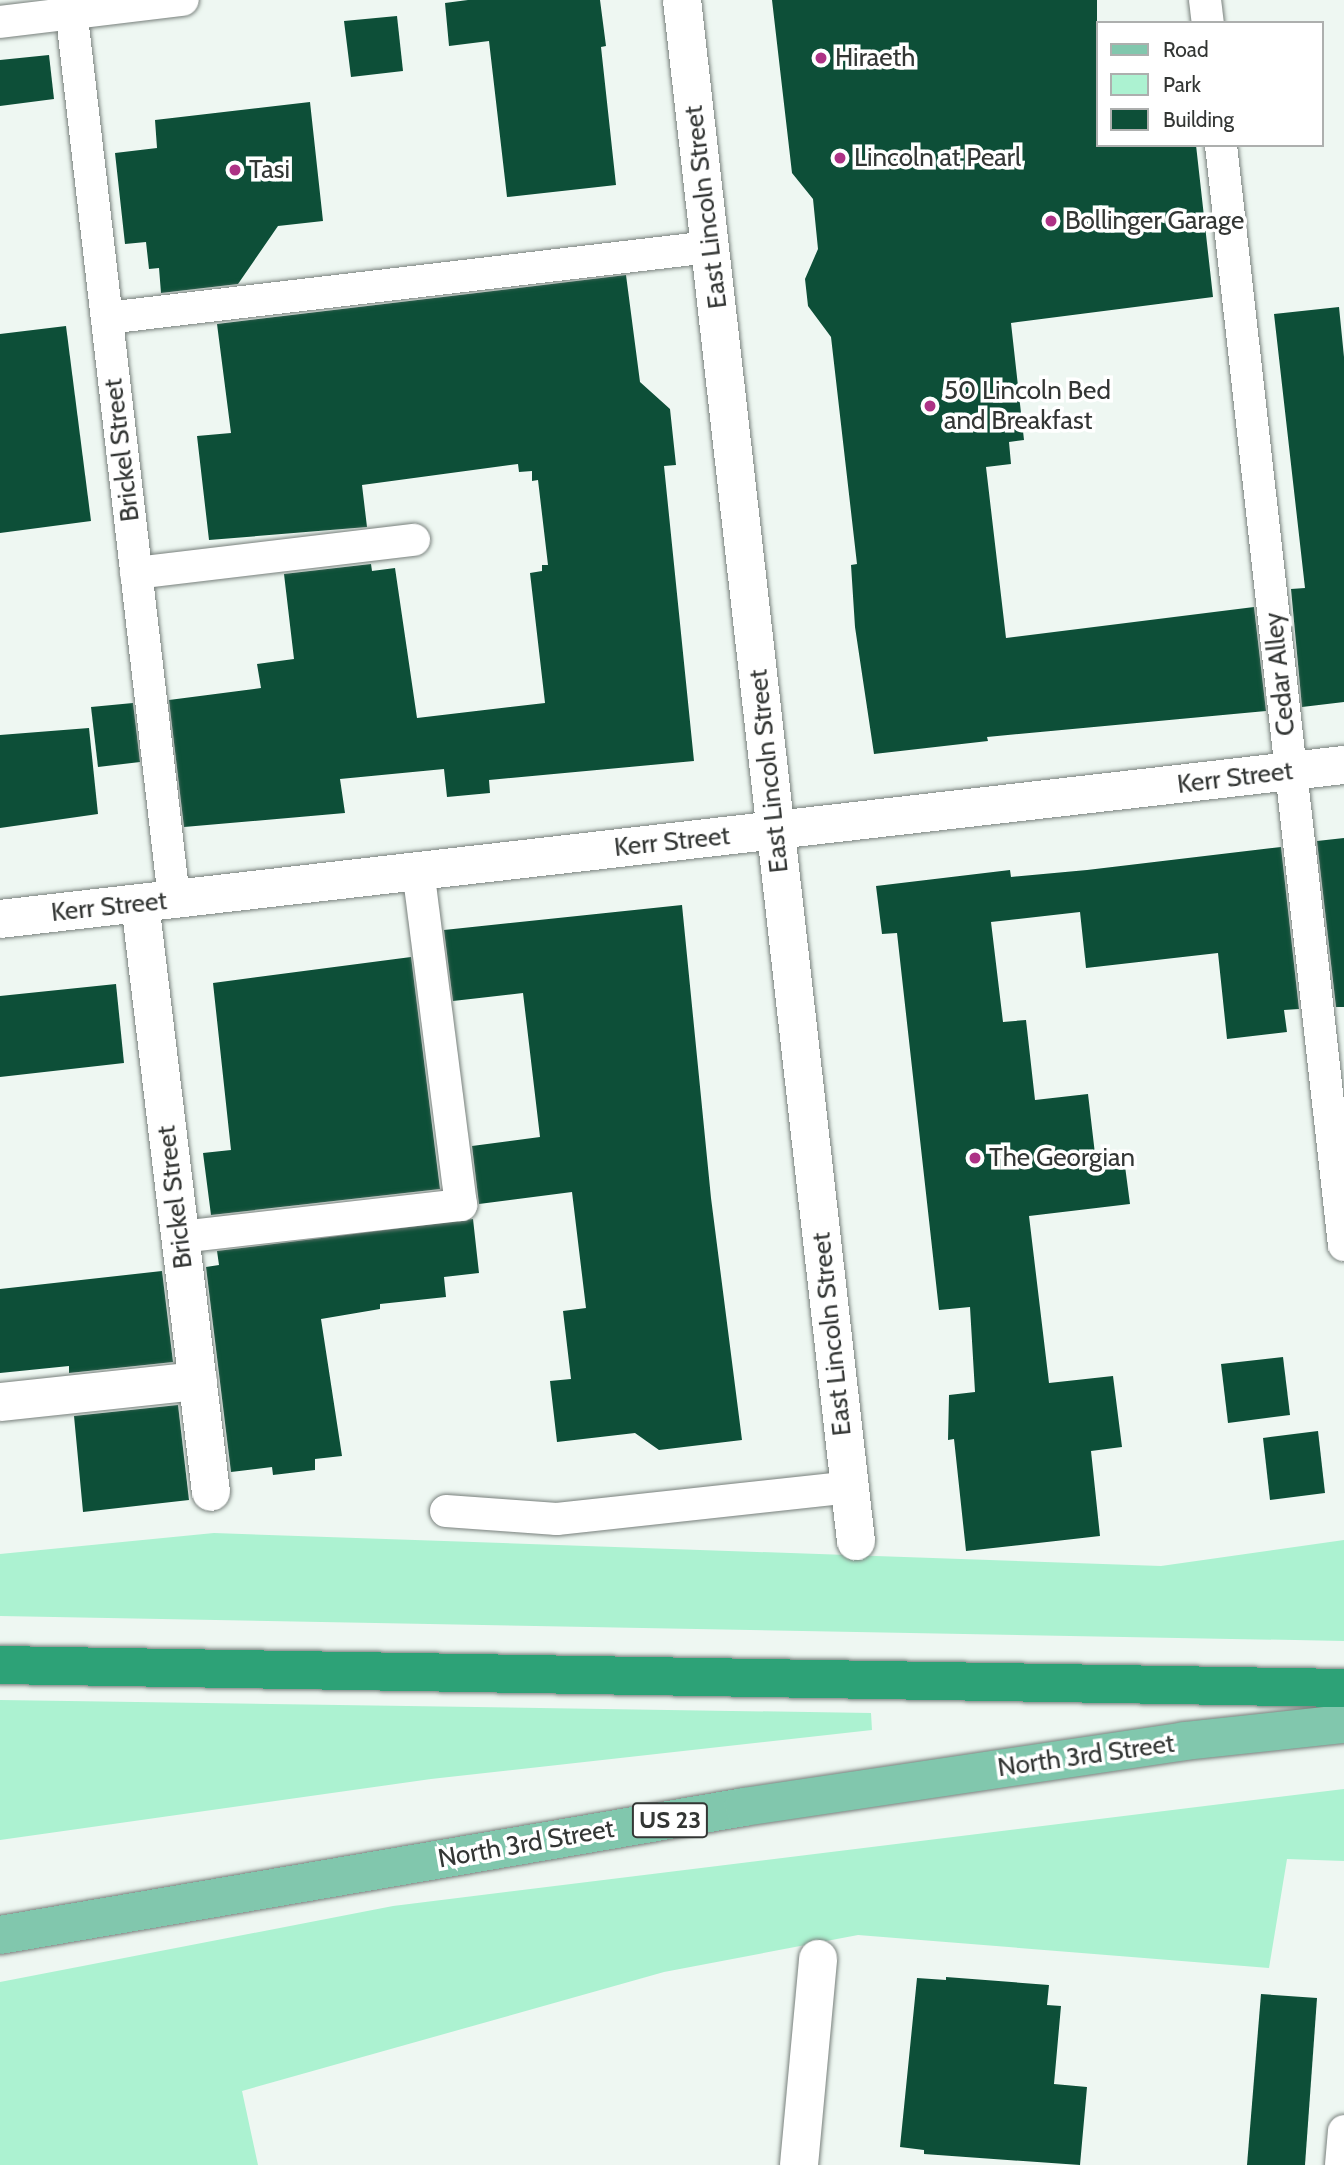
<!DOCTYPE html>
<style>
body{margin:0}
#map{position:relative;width:1344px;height:2165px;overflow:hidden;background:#eef7f2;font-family:Cabin,sans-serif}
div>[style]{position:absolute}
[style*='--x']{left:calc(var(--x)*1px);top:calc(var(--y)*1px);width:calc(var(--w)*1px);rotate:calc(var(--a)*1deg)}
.green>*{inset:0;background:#acf2d1}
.building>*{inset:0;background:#0d4f38}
.roads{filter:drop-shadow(0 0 2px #78807c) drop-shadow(0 0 2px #78807c)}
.service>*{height:32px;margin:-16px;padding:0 16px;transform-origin:16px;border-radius:16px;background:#fff}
.minor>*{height:38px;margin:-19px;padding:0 19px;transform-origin:19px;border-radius:19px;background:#fff}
.primary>*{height:38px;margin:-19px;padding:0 19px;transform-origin:19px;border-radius:19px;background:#81c7ad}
.motorway>*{height:38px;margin:-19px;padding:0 19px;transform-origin:19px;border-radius:19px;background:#2da277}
.dots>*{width:19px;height:19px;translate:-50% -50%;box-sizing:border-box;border:4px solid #fff;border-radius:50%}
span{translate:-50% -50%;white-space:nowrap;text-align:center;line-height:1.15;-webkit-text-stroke:7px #fff;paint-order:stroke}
.shield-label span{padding:2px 5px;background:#fff;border:2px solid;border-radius:5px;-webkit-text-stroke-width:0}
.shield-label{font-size:24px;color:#333634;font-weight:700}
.poi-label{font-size:26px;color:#333634}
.left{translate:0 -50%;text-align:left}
.street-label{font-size:26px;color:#333634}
.legend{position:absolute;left:1096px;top:21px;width:228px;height:126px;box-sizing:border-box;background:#fff;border:2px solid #adafae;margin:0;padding:9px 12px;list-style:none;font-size:21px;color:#333634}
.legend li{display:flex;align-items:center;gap:14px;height:35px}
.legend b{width:35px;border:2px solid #adafae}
</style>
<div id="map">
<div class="green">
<div style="clip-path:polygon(214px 1533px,1161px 1566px,1344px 1540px,1344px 1641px,0 1616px,0 1554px)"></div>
<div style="clip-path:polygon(0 1700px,871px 1713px,872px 1730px,431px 1779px,0 1840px)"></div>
<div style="clip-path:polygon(1344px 1789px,1344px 1861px,1287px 1859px,1269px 1968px,858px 1935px,664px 1972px,242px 2091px,258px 2165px,0 2165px,0 1982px,393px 1906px)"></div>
</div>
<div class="building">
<div style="clip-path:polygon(468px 0,600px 0,606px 46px,601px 47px,616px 185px,507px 197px,489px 41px,449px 46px,445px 3px)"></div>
<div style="clip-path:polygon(772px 0,1097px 0,1097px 145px,1196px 145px,1213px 297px,1011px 323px,1024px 440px,1009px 442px,1011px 464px,986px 467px,1006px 638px,1254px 607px,1266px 711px,987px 737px,988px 741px,874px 754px,855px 627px,851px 565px,857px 564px,831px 337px,808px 306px,805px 279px,818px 249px,813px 199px,792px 173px)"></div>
<div style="clip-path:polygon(397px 16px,403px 71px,351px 77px,344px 21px)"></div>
<div style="clip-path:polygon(49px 55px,54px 99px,0 106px,0 60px)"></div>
<div style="clip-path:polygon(310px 102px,323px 221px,278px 226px,238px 284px,161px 293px,159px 268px,149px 269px,146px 242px,125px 244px,115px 153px,157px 148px,155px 120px)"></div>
<div style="clip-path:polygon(626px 275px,640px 382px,670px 409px,676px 465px,664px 466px,694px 761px,489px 780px,490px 793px,447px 797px,444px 769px,340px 779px,345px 813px,184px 827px,169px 700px,261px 688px,257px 664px,294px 659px,284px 574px,371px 564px,372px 571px,395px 568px,417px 718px,545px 703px,530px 573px,542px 571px,542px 565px,548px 565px,538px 480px,532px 481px,532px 471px,519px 472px,518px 464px,362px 485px,367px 527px,209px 540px,197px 436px,231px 433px,217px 324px)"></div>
<div style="clip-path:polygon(1339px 307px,1344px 357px,1344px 702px,1302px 707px,1291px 589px,1305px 588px,1274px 314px)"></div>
<div style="clip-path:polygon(66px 326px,91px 521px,0 533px,0 334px)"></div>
<div style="clip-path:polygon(133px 703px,140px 762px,98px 767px,91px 707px)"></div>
<div style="clip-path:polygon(89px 728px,98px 814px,0 828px,0 735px)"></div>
<div style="clip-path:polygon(1344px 838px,1344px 1007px,1336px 1007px,1317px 841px)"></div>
<div style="clip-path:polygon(1281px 847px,1299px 1009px,1284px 1010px,1287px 1032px,1227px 1039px,1218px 953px,1086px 968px,1080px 912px,991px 922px,1003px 1022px,1026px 1020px,1035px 1100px,1088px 1094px,1095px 1154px,1123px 1151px,1130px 1204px,1029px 1216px,1049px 1383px,1113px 1376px,1122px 1447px,1091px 1451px,1100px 1536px,966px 1551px,954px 1439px,948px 1440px,949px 1395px,975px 1392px,970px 1307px,939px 1310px,897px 933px,882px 934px,876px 886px,1010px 870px,1011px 877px,1087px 870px)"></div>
<div style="clip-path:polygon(682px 905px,711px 1198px,742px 1440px,659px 1450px,635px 1433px,557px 1442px,550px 1381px,571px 1379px,563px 1311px,586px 1308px,572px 1192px,479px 1204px,472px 1146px,540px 1137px,523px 993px,453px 1001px,444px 930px)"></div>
<div style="clip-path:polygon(411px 957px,440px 1189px,211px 1215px,203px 1153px,231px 1150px,213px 983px)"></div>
<div style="clip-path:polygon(116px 984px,124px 1063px,0 1077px,0 996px)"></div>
<div style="clip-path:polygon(473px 1219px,479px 1273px,444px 1277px,446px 1297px,380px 1304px,380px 1309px,321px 1319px,342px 1456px,315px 1459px,315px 1470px,273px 1475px,272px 1467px,231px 1472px,206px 1267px,219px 1265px,217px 1251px)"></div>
<div style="clip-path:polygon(162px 1271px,173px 1362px,69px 1373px,69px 1366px,0 1373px,0 1289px)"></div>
<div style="clip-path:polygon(1283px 1357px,1290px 1415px,1228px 1423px,1221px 1364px)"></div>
<div style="clip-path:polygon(178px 1405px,189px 1500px,83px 1512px,74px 1416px)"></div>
<div style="clip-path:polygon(1318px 1431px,1325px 1493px,1270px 1500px,1263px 1438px)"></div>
<div style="clip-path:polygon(946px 1977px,1049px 1985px,1047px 2005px,1061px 2006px,1054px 2084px,1087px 2087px,1080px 2165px,924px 2154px,924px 2150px,900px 2147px,917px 1978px,946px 1980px)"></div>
<div style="clip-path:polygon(1261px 1994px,1317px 1998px,1305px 2165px,1247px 2165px)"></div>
</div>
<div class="roads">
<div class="service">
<div style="--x:70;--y:0;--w:905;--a:83.4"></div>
<div style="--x:1205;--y:0;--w:23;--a:83"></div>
<div style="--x:0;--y:22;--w:184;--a:-6.9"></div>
<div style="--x:1221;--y:145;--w:1107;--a:83.62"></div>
<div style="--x:107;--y:318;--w:607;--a:-6.72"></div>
<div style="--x:136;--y:573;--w:280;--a:-6.8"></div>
<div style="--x:180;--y:1237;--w:283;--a:-6.5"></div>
<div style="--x:461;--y:1205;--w:337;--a:-97.3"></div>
<div style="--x:446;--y:1511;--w:111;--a:4.1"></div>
<div style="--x:557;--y:1519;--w:295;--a:-6.2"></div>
<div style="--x:1341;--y:2165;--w:34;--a:-85"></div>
</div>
<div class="minor">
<div style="--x:682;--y:0;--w:1551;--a:83.56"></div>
<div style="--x:140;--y:903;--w:593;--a:83.13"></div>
<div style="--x:0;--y:919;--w:1353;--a:-6.54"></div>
<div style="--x:0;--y:1402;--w:199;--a:-6.1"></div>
<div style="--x:799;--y:2165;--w:207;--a:-84.7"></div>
</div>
<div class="primary">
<div style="--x:0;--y:1935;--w:755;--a:-9.76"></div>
<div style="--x:744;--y:1807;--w:445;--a:-8.5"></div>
<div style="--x:1184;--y:1741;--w:161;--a:-6.1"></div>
</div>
<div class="motorway">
<div style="--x:0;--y:1665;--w:1344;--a:0.98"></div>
</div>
</div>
<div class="dots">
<div style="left:821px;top:58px;background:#ad3285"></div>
<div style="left:840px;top:158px;background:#ad3285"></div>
<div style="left:235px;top:170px;background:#ad3285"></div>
<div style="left:1051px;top:221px;background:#ad3285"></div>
<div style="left:930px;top:406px;background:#ad3285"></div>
<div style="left:975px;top:1158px;background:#ad3285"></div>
</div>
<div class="shield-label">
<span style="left:670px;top:1820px">US 23</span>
</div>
<div class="poi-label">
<span class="left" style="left:835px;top:58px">Hiraeth</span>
<span class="left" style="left:854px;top:158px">Lincoln at Pearl</span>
<span class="left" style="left:249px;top:170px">Tasi</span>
<span class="left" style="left:1065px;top:221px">Bollinger Garage</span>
<span class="left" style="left:944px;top:406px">50 Lincoln Bed<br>and Breakfast</span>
<span class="left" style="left:989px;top:1158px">The Georgian</span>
</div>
<div class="street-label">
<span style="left:706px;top:207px;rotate:-97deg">East Lincoln Street</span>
<span style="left:122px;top:450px;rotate:-97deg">Brickel Street</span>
<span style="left:1280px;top:674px;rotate:-96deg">Cedar Alley</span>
<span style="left:769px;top:771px;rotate:-96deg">East Lincoln Street</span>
<span style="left:1235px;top:778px;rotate:-7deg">Kerr Street</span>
<span style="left:672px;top:842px;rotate:-6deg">Kerr Street</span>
<span style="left:109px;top:907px;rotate:-6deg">Kerr Street</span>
<span style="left:175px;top:1197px;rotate:-97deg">Brickel Street</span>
<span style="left:832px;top:1334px;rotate:-96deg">East Lincoln Street</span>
<span style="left:1086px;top:1756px;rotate:-8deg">North 3rd Street</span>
<span style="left:526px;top:1844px;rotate:-10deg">North 3rd Street</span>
</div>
<ul class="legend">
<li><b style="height:9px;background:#81c7ad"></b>Road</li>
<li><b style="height:19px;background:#acf2d1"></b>Park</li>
<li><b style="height:19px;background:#0d4f38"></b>Building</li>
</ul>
</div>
